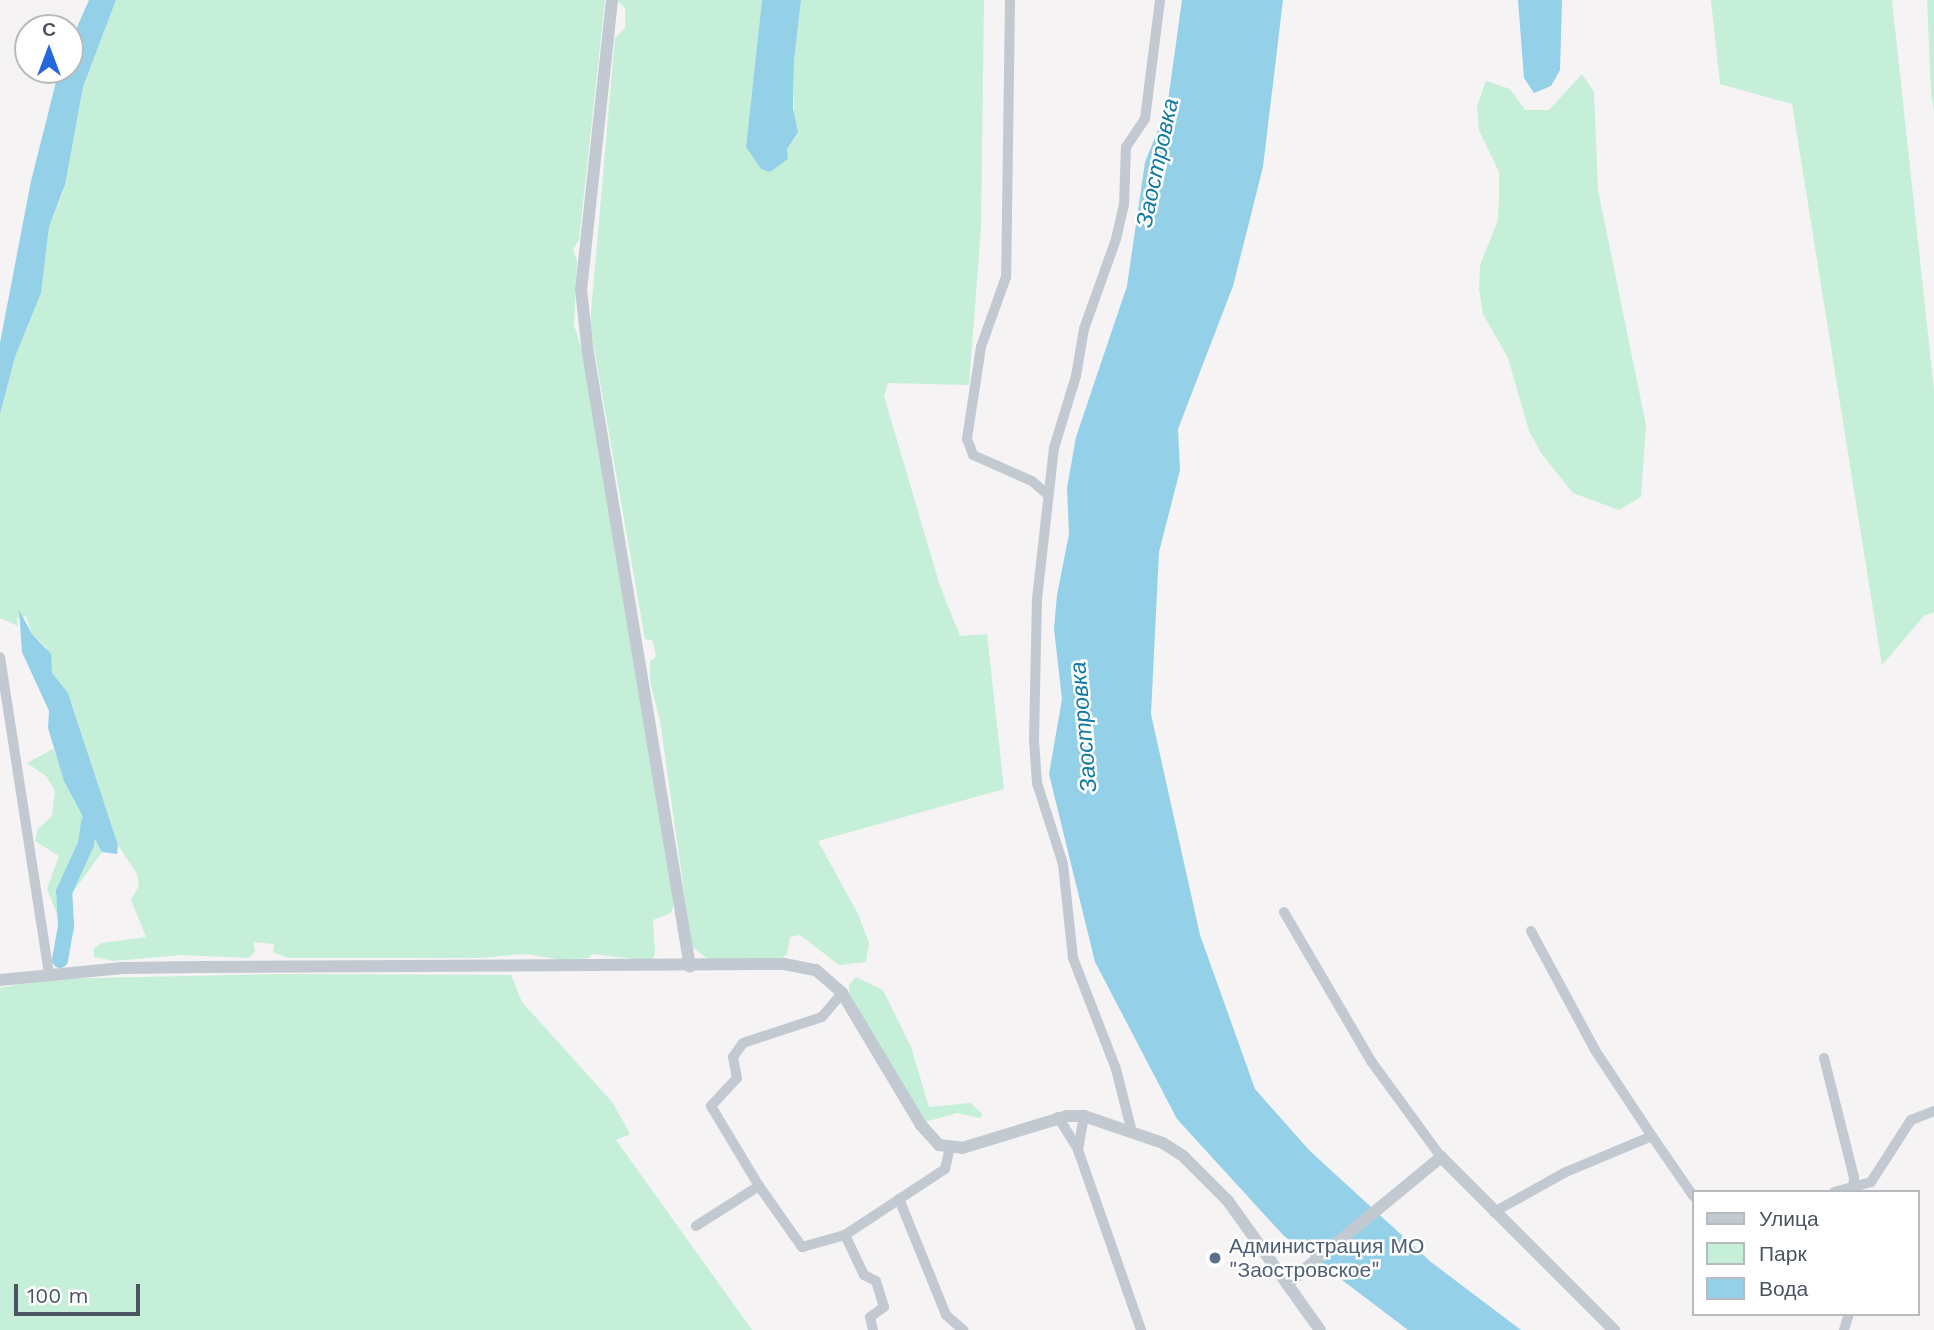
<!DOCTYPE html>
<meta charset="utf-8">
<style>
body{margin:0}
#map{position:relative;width:1934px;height:1330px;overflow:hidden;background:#f5f3f3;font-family:"Work Sans",sans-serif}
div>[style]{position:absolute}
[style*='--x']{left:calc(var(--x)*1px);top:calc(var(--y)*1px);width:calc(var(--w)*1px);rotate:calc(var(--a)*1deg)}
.green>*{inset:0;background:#c5efd8}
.water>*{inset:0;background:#94d1e9}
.river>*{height:16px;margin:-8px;padding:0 8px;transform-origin:8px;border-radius:8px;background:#94d1e9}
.minor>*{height:10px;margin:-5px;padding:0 5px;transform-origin:5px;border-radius:5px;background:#c2c9d1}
.tertiary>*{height:12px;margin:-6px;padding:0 6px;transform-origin:6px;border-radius:6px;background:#c2c9d1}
.dots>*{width:19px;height:19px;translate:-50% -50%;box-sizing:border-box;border:4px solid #fff;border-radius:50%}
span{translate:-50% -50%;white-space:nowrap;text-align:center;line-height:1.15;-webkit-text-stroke:5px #fff;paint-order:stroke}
.service-label{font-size:21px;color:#4e5e75}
.left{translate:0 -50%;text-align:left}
.water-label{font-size:23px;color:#137aa2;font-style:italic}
.legend{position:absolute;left:1692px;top:1190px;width:228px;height:126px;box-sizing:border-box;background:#fff;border:2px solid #b7bbbf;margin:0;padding:9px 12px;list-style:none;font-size:21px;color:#4b5460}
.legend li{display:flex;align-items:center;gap:14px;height:35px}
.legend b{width:35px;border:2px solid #b7bbbf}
.north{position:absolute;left:14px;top:14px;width:70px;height:70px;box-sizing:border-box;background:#fff;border:2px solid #b7bbbf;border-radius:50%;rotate:0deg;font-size:19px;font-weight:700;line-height:28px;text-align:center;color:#4b5460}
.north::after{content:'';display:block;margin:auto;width:24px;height:32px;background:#2467de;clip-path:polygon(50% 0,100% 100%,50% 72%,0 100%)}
.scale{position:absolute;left:14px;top:1284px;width:126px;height:32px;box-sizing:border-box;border:4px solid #4b5460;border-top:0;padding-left:9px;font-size:21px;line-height:24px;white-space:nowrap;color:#4b5460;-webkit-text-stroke:5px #fff;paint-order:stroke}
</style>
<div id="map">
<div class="green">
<div style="clip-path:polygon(116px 0,605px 0,579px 240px,573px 249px,577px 260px,574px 325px,583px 354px,674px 904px,671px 913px,653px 920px,655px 953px,652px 961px,592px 954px,589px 958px,563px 960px,525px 954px,481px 958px,288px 958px,273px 952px,274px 944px,253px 942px,255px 951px,249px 958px,181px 955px,114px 961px,94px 957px,94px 948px,102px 943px,146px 937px,131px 900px,139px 886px,137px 874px,118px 845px,71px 701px,52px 673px,46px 647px,32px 634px,26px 616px,17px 618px,18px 626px,0 618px,0 414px,15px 357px,41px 293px,49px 227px,63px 193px,83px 87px)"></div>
<div style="clip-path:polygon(616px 0,762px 0,746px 147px,761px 169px,787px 149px,794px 136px,794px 61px,801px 0,984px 0,981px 228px,969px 385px,888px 383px,884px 396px,940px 586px,960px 636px,987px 634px,1004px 789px,818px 841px,858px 914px,869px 943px,866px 962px,839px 965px,800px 935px,790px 937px,787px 954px,781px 959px,708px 959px,692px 947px,660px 721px,650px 681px,650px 661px,656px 657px,653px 641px,645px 639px,590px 324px,615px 38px,625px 28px,625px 8px)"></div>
<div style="clip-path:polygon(1711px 0,1892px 0,1934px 390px,1934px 612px,1924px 616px,1882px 665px,1792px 104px,1720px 84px)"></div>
<div style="clip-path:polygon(1927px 0,1934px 0,1934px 113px,1931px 91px)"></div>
<div style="clip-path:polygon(1582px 74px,1594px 92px,1598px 190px,1646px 425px,1641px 497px,1619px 510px,1573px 493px,1541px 453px,1529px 431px,1508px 358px,1483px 314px,1479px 289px,1480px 265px,1498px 220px,1499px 196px,1499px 172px,1479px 130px,1477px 106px,1486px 81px,1510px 89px,1525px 110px,1549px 110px)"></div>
<div style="clip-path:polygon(53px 749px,102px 852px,57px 914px,47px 889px,59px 856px,35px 841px,38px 829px,52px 816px,55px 791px,46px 776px,27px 763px)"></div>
<div style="clip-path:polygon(281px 974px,511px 975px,522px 1002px,613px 1103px,630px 1134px,616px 1140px,752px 1330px,0 1330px,0 988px,48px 979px)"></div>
<div style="clip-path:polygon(856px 977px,883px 990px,911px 1047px,929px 1107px,970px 1103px,983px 1114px,980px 1118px,957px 1113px,925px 1122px,850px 996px,849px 985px)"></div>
</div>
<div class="water">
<div style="clip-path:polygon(89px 0,116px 0,83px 87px,65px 185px,49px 227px,41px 293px,15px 357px,0 414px,0 343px,31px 181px,59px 70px,70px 70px,70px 43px)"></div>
<div style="clip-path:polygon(762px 0,801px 0,794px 61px,793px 108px,798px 132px,787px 149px,788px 159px,770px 172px,761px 169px,746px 147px)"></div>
<div style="clip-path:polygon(1182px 0,1283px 0,1263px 167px,1233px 286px,1178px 429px,1180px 470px,1159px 552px,1151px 714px,1200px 935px,1255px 1089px,1310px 1151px,1431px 1262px,1521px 1330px,1408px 1330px,1284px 1236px,1177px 1119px,1095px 962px,1049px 774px,1062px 699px,1054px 629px,1057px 595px,1069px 534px,1067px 488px,1076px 437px,1127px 286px,1145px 162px,1167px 108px)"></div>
<div style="clip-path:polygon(1518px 0,1562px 0,1560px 70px,1551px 86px,1534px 93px,1524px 78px)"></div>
<div style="clip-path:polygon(19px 610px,32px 634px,51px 654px,52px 673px,68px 693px,118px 845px,117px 854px,102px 852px,64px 781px,48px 728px,49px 711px,22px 652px)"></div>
</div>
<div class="river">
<div style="--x:60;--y:960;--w:35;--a:-80"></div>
<div style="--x:66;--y:926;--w:34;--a:-93"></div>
<div style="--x:64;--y:892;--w:53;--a:-65.4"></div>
<div style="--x:86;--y:844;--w:22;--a:-82"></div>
</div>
<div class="minor">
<div style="--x:1010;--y:0;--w:277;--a:90.8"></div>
<div style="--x:1006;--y:277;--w:74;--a:109.7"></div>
<div style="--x:981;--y:347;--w:93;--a:98.7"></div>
<div style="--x:967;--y:439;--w:17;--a:69"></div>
<div style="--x:973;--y:455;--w:64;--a:23.8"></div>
<div style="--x:1032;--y:481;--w:21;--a:41"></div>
<div style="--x:0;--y:657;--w:320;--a:81.2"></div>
<div style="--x:1284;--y:912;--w:173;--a:59.7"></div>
<div style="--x:1371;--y:1061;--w:119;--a:53.9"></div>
<div style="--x:1531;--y:931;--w:135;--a:61.7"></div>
<div style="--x:1595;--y:1050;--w:103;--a:56.5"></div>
<div style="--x:1824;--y:1058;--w:123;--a:75.9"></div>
<div style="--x:1854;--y:1177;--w:15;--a:94"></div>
<div style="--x:1084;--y:1116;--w:35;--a:100"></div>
<div style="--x:1078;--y:1150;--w:191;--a:70.7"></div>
<div style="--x:1058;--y:1117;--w:38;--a:58"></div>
<div style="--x:1132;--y:1132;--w:65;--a:-104.3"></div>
<div style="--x:1116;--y:1069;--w:119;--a:-111.2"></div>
<div style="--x:1073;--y:958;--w:95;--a:-96.1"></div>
<div style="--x:1063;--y:864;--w:85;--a:-107.8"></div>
<div style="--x:1037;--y:783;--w:43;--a:-94"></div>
<div style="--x:1034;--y:740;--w:141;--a:-88.8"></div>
<div style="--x:1037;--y:599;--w:152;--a:-83.6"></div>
<div style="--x:1054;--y:448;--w:75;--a:-73"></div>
<div style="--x:1076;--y:376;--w:48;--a:-80.3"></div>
<div style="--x:1084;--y:329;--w:96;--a:-70.4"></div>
<div style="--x:1116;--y:239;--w:35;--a:-77"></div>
<div style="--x:1124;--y:205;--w:58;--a:-88"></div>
<div style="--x:1126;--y:147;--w:34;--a:-56"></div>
<div style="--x:1145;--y:119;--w:120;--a:-82.8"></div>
<div style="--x:759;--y:1186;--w:93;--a:-121"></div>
<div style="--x:711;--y:1106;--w:38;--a:-47"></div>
<div style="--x:737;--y:1078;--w:21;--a:-101"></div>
<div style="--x:733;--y:1057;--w:17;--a:-54"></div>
<div style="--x:743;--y:1043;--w:83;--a:-18.2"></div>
<div style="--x:822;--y:1017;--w:31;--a:-50"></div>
<div style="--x:1834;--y:1192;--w:38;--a:-15"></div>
<div style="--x:1871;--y:1182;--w:74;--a:-57.2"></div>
<div style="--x:1911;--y:1120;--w:25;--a:-21"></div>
<div style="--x:899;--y:1199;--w:125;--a:67.9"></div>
<div style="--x:946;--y:1315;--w:23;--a:41"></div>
<div style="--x:1494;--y:1212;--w:82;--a:-29.1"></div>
<div style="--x:1566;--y:1172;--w:93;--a:-22.7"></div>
<div style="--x:1652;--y:1136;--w:74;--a:55.5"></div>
<div style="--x:696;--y:1226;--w:75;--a:-32.4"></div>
<div style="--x:759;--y:1186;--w:75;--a:54.8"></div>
<div style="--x:802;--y:1247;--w:45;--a:-15.6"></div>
<div style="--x:845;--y:1235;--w:120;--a:-33.4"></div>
<div style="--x:945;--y:1169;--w:22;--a:-77"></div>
<div style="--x:845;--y:1235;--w:44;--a:64.6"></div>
<div style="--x:864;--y:1275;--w:13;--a:27"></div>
<div style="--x:876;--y:1281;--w:27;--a:73"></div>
<div style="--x:884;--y:1307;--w:17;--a:144"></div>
<div style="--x:870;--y:1317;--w:13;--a:77"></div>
<div style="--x:1844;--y:1330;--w:17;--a:-73"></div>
</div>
<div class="tertiary">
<div style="--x:612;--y:0;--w:291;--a:96.1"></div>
<div style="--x:581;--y:289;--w:64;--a:83.8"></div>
<div style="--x:588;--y:353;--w:622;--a:80.57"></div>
<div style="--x:0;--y:980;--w:123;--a:-5.6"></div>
<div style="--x:122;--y:968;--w:80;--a:-0.7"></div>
<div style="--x:202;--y:967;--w:582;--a:-0.3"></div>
<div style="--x:784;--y:964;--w:33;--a:11"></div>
<div style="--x:816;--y:970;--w:35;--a:41"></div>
<div style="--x:842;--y:993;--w:154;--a:59.1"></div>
<div style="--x:921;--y:1125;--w:27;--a:48"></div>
<div style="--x:939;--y:1145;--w:23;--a:7"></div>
<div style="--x:962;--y:1148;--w:110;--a:-16.9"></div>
<div style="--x:1067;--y:1116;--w:17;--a:0"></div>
<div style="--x:1084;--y:1116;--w:83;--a:18.9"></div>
<div style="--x:1163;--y:1143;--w:24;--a:33"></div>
<div style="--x:1183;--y:1156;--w:64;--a:45"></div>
<div style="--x:1228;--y:1201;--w:158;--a:54.5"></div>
<div style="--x:1287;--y:1284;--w:200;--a:-39.5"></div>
<div style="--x:1441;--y:1157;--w:245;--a:45"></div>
</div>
<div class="dots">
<div style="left:1215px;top:1258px;background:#5c6f8a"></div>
</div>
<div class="service-label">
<span class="left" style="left:1229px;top:1258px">Администрация МО<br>"Заостровское"</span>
</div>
<div class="water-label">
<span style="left:1158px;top:163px;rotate:-78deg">Заостровка</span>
<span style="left:1084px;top:727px;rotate:-95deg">Заостровка</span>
</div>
<ul class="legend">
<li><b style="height:9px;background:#c2c9d1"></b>Улица</li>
<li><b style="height:19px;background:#c5efd8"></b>Парк</li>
<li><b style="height:19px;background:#94d1e9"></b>Вода</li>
</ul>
<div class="north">С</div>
<div class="scale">100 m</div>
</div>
